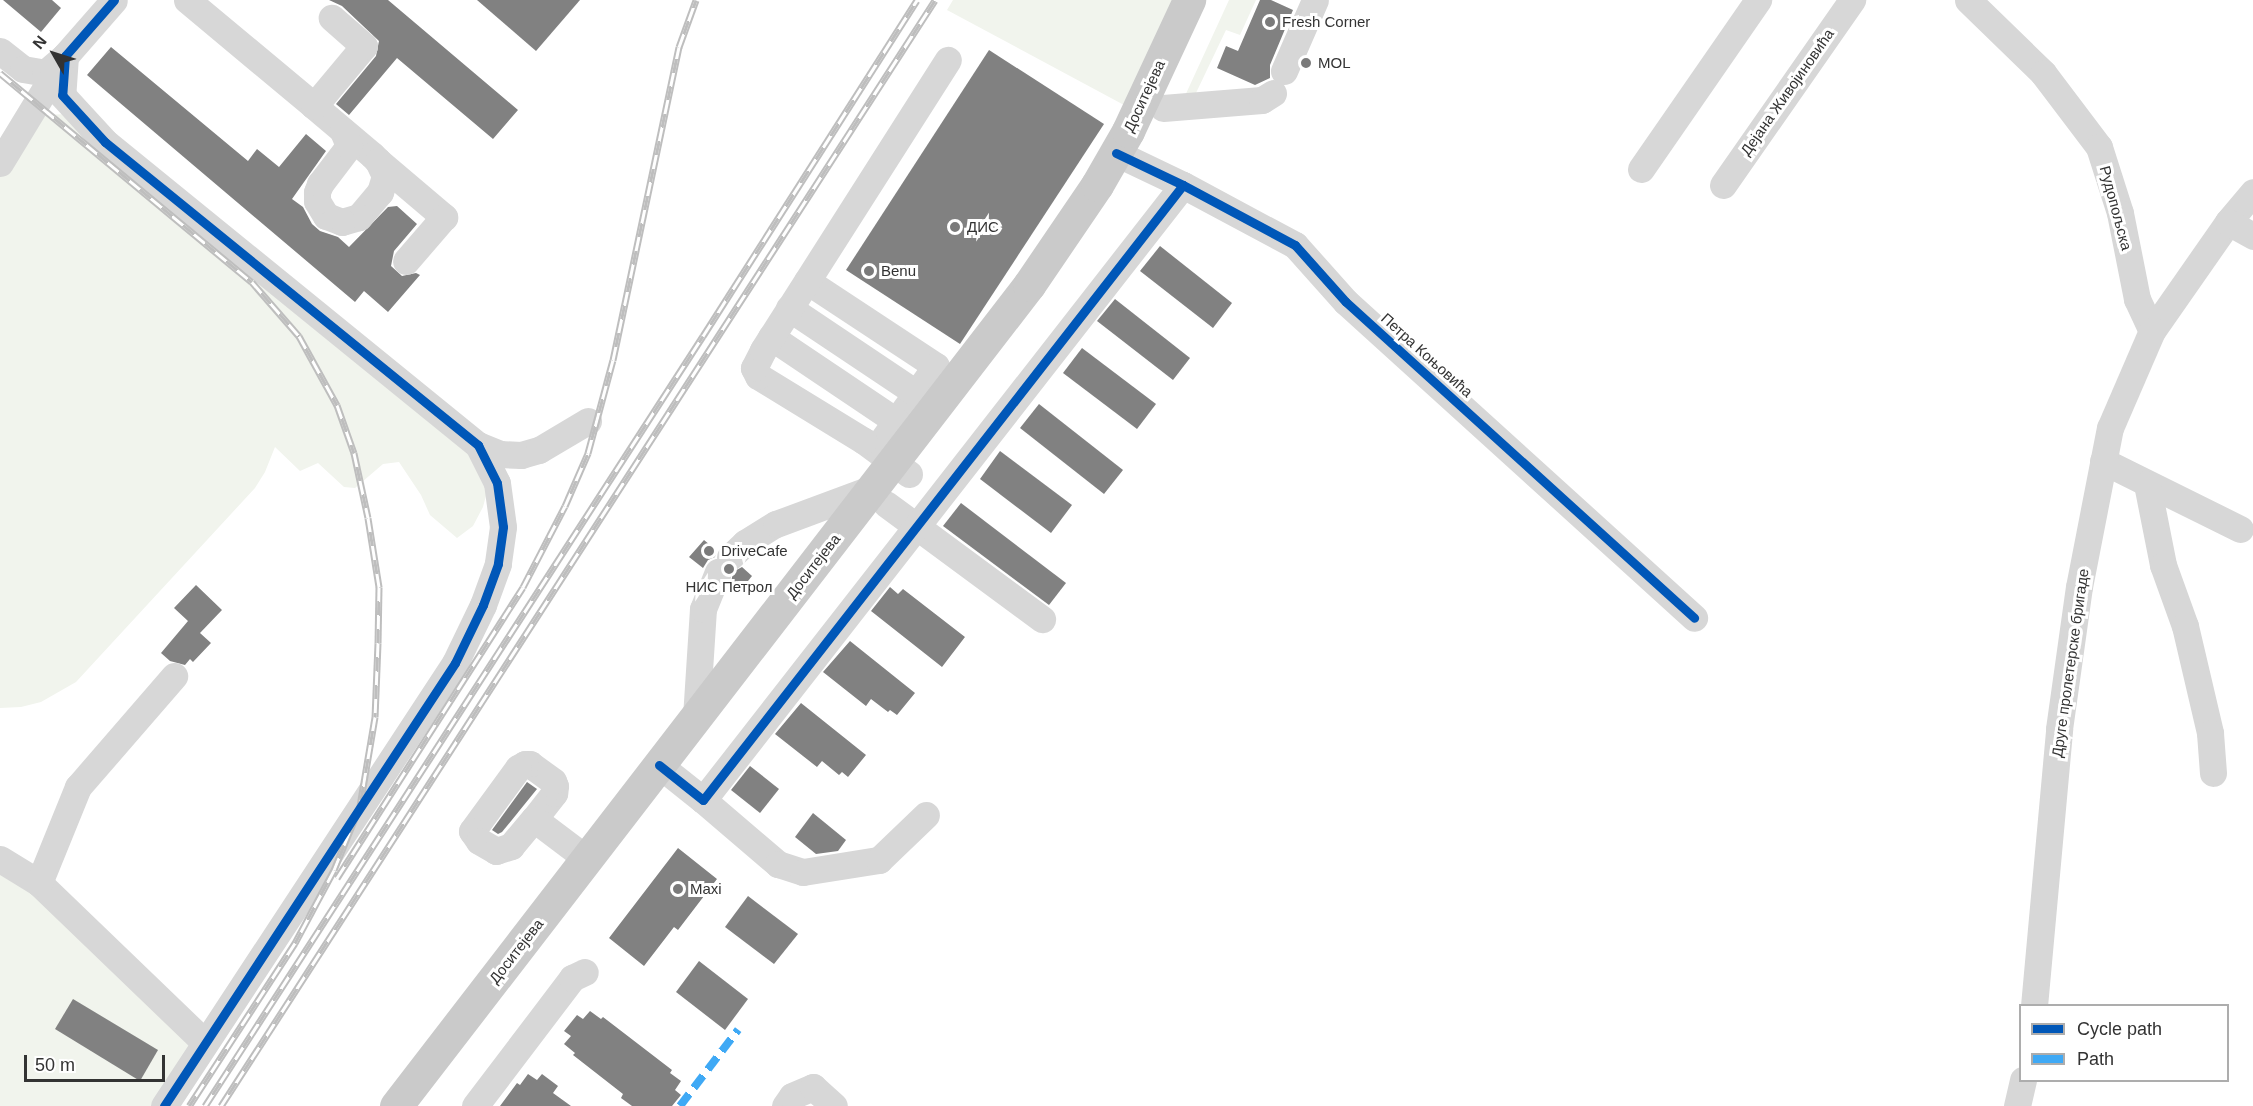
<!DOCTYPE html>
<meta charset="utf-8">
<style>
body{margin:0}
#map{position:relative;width:2253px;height:1106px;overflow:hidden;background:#fff;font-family:Helvetica,sans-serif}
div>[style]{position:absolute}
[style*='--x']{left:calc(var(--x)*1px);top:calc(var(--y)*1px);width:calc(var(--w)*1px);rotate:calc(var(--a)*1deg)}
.green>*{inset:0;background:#f1f4ed}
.building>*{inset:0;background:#818181}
.minor>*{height:27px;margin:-13.5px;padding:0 13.5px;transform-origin:13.5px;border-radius:13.5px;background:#d7d7d7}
.major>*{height:33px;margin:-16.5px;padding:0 16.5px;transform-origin:16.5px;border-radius:16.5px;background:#cacaca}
.rail>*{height:7px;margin-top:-3.5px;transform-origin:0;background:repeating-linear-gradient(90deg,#fff 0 14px,#bebebe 0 28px);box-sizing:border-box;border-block:2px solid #bebebe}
.quiet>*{height:8px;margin-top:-4px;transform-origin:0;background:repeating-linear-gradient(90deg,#3fa9f5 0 15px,transparent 0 23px)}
.cycleway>*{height:9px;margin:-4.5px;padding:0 4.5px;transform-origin:4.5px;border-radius:4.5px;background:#0057b8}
.dots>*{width:16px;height:16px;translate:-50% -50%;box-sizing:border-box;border:3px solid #fff;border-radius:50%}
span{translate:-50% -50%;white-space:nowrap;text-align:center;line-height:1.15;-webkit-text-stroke:6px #fff;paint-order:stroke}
.poi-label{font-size:15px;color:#333}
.left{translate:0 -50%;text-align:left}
.street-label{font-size:15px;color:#333}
.legend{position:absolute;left:2019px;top:1004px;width:210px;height:78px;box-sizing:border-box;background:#fff;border:2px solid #adadad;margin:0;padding:8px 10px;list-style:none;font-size:18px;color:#333}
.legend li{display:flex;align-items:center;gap:12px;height:30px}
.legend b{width:30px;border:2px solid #adadad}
.north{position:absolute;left:24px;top:24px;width:60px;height:60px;-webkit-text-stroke:4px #fff;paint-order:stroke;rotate:309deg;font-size:16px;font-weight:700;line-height:24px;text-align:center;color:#333}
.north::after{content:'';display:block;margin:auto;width:21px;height:27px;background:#333;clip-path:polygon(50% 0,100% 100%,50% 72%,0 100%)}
.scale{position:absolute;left:24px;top:1055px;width:141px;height:27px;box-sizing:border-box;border:3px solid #333;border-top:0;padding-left:8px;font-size:18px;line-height:21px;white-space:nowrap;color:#333;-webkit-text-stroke:4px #fff;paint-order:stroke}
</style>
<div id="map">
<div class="green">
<div style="clip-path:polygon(953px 0,1189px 0,1137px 112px,947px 10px)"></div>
<div style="clip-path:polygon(1229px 0,1256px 0,1240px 35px,1226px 30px,1196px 93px,1184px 98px)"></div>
<div style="clip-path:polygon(67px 114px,478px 445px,487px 492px,483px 507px,473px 526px,457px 538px,430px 515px,421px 495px,399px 462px,383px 464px,355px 488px,344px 487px,318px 463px,300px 471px,275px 447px,265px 472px,255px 488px,76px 682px,41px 702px,21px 707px,0 708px,0 163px,27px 120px,45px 115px)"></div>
<div style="clip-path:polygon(0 859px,204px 1042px,164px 1106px,0 1106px)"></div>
</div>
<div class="building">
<div style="clip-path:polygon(3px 0,52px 0,61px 8px,41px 32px)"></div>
<div style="clip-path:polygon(329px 0,388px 0,518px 110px,493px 139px,397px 58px,349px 115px,336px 104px,376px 56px,379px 41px,342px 6px)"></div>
<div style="clip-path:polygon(477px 0,580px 0,536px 51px)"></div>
<div style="clip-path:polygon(1260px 0,1271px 0,1293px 10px,1270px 65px,1270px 78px,1255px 85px,1217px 68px,1226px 46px,1238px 51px)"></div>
<div style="clip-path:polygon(111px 47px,248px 161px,257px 149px,279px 167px,306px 134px,326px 151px,292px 199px,303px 207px,312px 224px,320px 231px,338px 237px,349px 247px,388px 207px,397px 206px,417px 224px,394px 251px,391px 266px,402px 276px,416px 273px,420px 275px,388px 312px,364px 291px,355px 302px,87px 75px)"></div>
<div style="clip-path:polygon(989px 50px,1104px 124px,960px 344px,846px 270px)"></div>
<div style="clip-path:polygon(1160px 246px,1232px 303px,1213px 328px,1140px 271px)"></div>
<div style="clip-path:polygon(1115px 299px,1190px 358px,1173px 380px,1097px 321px)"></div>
<div style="clip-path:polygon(1082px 348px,1156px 404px,1137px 429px,1063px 373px)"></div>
<div style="clip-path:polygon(1039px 404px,1123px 470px,1104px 494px,1020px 428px)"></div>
<div style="clip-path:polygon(1000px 451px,1072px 505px,1051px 533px,980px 479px)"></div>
<div style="clip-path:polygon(961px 503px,1066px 583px,1049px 605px,943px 526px)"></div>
<div style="clip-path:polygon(704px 540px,716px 550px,715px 557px,708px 560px,703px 568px,689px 557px)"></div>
<div style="clip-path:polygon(742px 567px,752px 576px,740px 591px,731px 583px,733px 572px)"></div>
<div style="clip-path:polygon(196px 585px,222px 610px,200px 633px,211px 643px,193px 662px,190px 659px,185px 665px,170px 661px,161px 653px,188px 621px,174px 608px)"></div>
<div style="clip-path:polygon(890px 587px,898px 594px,903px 589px,965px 637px,942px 667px,871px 611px)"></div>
<div style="clip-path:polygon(850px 641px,915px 693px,897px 715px,890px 710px,888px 712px,871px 699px,866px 706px,823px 672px)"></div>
<div style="clip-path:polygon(801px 703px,866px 755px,848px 777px,842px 772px,839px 775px,822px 761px,817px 767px,775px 734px)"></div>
<div style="clip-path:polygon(750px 766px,779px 789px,760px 813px,731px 790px)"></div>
<div style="clip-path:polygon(527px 782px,537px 789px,502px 832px,498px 834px,492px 830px)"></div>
<div style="clip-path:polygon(813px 813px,846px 840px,838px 851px,816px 854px,795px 837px)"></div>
<div style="clip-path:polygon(678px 848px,717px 879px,678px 930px,674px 927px,644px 966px,609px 938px)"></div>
<div style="clip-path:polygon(748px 896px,798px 934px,774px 964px,725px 927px)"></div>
<div style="clip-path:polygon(699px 961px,748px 999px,725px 1030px,676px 992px)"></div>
<div style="clip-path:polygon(73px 999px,158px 1050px,140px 1081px,55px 1029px)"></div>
<div style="clip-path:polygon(590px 1011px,601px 1019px,603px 1017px,672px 1070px,670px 1073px,681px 1081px,675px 1090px,681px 1095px,672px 1106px,632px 1106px,621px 1098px,623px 1094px,573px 1055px,575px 1053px,564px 1044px,571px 1036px,564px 1031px,577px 1015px,583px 1019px)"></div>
<div style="clip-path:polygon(528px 1074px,537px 1080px,542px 1074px,558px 1086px,553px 1093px,571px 1106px,500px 1106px,517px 1083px,520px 1085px)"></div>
</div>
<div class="minor">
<div style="--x:187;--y:0;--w:165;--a:39.8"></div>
<div style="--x:314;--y:106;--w:76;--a:40.2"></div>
<div style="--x:372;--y:155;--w:8;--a:45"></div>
<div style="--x:378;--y:161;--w:17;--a:65"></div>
<div style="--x:385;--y:176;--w:17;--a:107"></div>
<div style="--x:380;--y:192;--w:33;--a:130"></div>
<div style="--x:359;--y:217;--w:18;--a:164"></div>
<div style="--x:342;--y:222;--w:17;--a:-159"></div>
<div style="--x:326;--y:216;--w:17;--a:-121"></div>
<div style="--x:317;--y:201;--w:9;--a:-90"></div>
<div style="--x:317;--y:192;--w:9;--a:-69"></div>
<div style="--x:320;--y:184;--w:48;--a:-52.7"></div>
<div style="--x:349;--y:146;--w:16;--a:-112"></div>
<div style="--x:1968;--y:0;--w:105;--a:44.2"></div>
<div style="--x:2043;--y:73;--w:93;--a:52.9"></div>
<div style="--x:2099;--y:147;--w:69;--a:72.3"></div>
<div style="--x:2120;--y:213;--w:88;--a:78.8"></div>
<div style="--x:2137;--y:299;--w:35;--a:65"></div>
<div style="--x:2152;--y:331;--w:133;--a:-55.1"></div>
<div style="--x:2228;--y:222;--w:39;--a:-50"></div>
<div style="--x:0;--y:51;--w:29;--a:38"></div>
<div style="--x:23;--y:69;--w:22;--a:10"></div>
<div style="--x:45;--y:73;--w:25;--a:-40"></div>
<div style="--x:65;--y:56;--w:39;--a:94"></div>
<div style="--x:62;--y:95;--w:64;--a:47.5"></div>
<div style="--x:105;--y:142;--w:481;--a:39.1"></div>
<div style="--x:478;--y:445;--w:42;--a:63.4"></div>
<div style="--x:497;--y:483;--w:44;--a:82.2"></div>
<div style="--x:503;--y:527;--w:37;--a:98"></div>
<div style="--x:498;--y:564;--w:44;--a:110.1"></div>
<div style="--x:483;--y:605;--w:64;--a:115.8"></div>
<div style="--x:455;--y:663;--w:530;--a:123.3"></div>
<div style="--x:1284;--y:71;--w:77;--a:-66.4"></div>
<div style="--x:314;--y:106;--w:78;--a:-50.2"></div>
<div style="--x:364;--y:46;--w:43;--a:-138.8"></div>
<div style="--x:1163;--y:108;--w:99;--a:-4.6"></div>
<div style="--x:1262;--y:100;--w:13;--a:-32"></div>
<div style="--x:1116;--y:153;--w:74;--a:25.5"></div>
<div style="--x:1183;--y:185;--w:127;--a:28.2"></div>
<div style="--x:1295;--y:245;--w:76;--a:48.2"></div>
<div style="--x:1346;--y:302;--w:470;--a:42.2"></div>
<div style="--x:378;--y:161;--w:87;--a:40.3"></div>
<div style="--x:444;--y:217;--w:58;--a:130.8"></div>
<div style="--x:0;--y:163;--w:125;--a:-58.7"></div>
<div style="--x:65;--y:56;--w:74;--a:-48.8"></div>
<div style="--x:1641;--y:169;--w:206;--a:-55.3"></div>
<div style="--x:1723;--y:185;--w:226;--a:-55.1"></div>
<div style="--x:2228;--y:222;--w:29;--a:29"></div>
<div style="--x:807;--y:281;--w:154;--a:33.4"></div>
<div style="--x:936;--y:366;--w:102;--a:125.9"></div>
<div style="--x:789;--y:308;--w:153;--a:33.8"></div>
<div style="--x:771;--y:337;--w:151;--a:33.9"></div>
<div style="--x:478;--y:445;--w:24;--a:22"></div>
<div style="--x:500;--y:454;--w:21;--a:3"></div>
<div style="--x:521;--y:455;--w:19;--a:-16"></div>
<div style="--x:539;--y:450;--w:57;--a:-30.6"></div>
<div style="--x:2103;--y:461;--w:153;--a:26.4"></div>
<div style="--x:909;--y:474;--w:56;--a:-143.7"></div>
<div style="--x:864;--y:441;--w:124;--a:-148.5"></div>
<div style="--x:758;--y:376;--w:9;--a:-117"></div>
<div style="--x:754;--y:368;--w:20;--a:-63"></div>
<div style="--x:763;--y:350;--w:344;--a:-57.5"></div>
<div style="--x:2147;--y:484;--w:83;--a:78.8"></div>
<div style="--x:2163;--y:565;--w:65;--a:70.2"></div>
<div style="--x:2185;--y:626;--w:110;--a:76.8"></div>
<div style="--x:2210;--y:733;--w:40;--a:85.7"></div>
<div style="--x:886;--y:504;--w:194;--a:36.4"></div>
<div style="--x:730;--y:557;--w:21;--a:-43"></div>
<div style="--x:745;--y:543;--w:36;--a:-32"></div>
<div style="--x:776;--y:524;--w:103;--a:-20.4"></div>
<div style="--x:696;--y:717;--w:108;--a:-86.3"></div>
<div style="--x:703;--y:609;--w:40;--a:-68"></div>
<div style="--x:659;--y:765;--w:56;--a:38.5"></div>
<div style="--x:703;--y:800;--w:780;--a:-52.03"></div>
<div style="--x:703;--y:800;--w:99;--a:40.5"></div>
<div style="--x:778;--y:864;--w:26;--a:18"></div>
<div style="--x:803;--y:872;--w:77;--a:-9"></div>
<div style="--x:879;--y:860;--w:65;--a:-43.8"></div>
<div style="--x:534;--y:819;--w:33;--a:-52"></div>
<div style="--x:554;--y:793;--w:7;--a:-82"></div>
<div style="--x:555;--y:786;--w:5;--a:-112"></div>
<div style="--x:553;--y:781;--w:29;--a:-144"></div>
<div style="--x:530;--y:764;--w:5;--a:180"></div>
<div style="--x:525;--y:764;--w:8;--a:150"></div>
<div style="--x:518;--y:768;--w:78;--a:126.1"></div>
<div style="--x:472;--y:831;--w:12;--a:55"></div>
<div style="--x:479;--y:841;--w:20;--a:30"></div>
<div style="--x:496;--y:851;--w:16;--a:-18"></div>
<div style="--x:511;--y:846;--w:35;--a:-50"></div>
<div style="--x:534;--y:819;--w:66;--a:37"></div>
<div style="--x:0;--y:859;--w:46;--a:31.6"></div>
<div style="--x:39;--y:883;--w:229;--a:43.9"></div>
<div style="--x:39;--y:883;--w:104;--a:-67.9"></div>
<div style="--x:78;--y:787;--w:147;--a:-49.1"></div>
<div style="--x:2034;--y:1006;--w:278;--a:-84.8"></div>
<div style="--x:2059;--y:729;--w:143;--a:-82"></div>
<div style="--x:2079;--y:587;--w:162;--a:-79"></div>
<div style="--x:2110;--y:428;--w:106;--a:-66.6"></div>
<div style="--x:475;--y:1106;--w:161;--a:-52.8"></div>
<div style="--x:572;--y:978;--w:14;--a:-25"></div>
<div style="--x:785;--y:1106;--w:12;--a:-55"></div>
<div style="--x:792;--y:1096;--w:23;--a:-23"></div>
<div style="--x:813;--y:1087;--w:28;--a:42"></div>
<div style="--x:2017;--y:1106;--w:27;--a:-77"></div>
</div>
<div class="major">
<div style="--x:396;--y:1106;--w:1037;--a:-52.37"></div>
<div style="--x:1029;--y:285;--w:121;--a:-55.8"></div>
<div style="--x:1097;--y:185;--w:62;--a:-60.1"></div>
<div style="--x:1128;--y:131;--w:145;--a:-65"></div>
</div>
<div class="rail">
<div style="--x:0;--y:73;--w:327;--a:39.7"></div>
<div style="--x:252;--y:282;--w:72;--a:49"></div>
<div style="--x:299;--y:336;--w:79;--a:61.2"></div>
<div style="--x:337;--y:405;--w:51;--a:70.5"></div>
<div style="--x:354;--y:453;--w:66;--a:77.8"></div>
<div style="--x:368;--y:518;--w:70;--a:80.9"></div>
<div style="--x:379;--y:587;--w:56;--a:91"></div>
<div style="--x:378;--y:643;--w:74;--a:92.3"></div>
<div style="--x:375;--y:717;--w:90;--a:99.6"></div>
<div style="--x:360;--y:806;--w:69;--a:112.1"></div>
<div style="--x:334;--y:870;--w:83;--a:118.1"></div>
<div style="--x:295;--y:943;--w:194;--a:123"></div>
<div style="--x:337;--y:878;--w:345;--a:-57.4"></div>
<div style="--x:523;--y:587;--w:91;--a:-62.6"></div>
<div style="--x:565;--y:506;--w:58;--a:-66.5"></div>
<div style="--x:588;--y:453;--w:96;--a:-75"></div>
<div style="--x:613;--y:360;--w:320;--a:-78.1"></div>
<div style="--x:679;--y:47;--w:50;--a:-70.1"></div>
<div style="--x:205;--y:1106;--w:917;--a:-57.11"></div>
<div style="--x:703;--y:336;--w:398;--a:-57.5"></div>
<div style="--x:221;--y:1106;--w:1316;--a:-57.15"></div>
</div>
<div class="quiet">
<div style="--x:680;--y:1106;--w:96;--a:-52.7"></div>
</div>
<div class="cycleway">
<div style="--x:114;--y:0;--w:74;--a:131.2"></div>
<div style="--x:65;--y:56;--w:39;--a:94"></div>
<div style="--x:62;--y:95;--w:64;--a:47.5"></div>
<div style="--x:105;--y:142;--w:481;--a:39.1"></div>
<div style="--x:478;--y:445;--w:42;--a:63.4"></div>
<div style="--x:497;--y:483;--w:44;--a:82.2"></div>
<div style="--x:503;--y:527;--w:37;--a:98"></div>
<div style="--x:498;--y:564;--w:44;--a:110.1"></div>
<div style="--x:483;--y:605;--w:64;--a:115.8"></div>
<div style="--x:455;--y:663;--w:530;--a:123.3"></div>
<div style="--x:1116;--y:153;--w:74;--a:25.5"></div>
<div style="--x:1183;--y:185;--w:127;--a:28.2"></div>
<div style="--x:1295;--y:245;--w:76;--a:48.2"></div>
<div style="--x:1346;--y:302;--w:470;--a:42.2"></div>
<div style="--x:659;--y:765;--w:56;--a:38.5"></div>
<div style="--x:703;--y:800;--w:780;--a:-52.03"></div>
</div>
<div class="dots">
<div style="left:1270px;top:22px;background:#7a7a7a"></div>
<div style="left:1306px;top:63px;background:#7a7a7a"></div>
<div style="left:955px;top:227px;background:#7a7a7a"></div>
<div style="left:869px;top:271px;background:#7a7a7a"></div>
<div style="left:709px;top:551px;background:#7a7a7a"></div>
<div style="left:729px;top:569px;background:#7a7a7a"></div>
<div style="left:678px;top:889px;background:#7a7a7a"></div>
</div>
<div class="poi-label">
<span class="left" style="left:1282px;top:22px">Fresh Corner</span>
<span class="left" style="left:1318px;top:63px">MOL</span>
<span class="left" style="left:967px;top:227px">ДИС</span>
<span class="left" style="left:881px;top:271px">Benu</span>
<span class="left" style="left:721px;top:551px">DriveCafe</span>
<span style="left:729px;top:587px">НИС Петрол</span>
<span class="left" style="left:690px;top:889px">Maxi</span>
</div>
<div class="street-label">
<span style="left:1787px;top:92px;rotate:-55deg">Дејана Живојиновића</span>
<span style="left:1144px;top:96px;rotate:-65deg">Доситејева</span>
<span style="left:2116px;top:208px;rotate:75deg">Рудопољска</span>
<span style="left:1427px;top:355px;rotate:42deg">Петра Коњовића</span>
<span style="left:813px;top:566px;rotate:-52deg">Доситејева</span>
<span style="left:2070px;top:663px;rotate:-82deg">Друге пролетерске бригаде</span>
<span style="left:516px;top:951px;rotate:-52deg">Доситејева</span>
</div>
<ul class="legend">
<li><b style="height:8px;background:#0057b8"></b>Cycle path</li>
<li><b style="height:8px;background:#3fa9f5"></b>Path</li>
</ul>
<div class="north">N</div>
<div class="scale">50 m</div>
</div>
